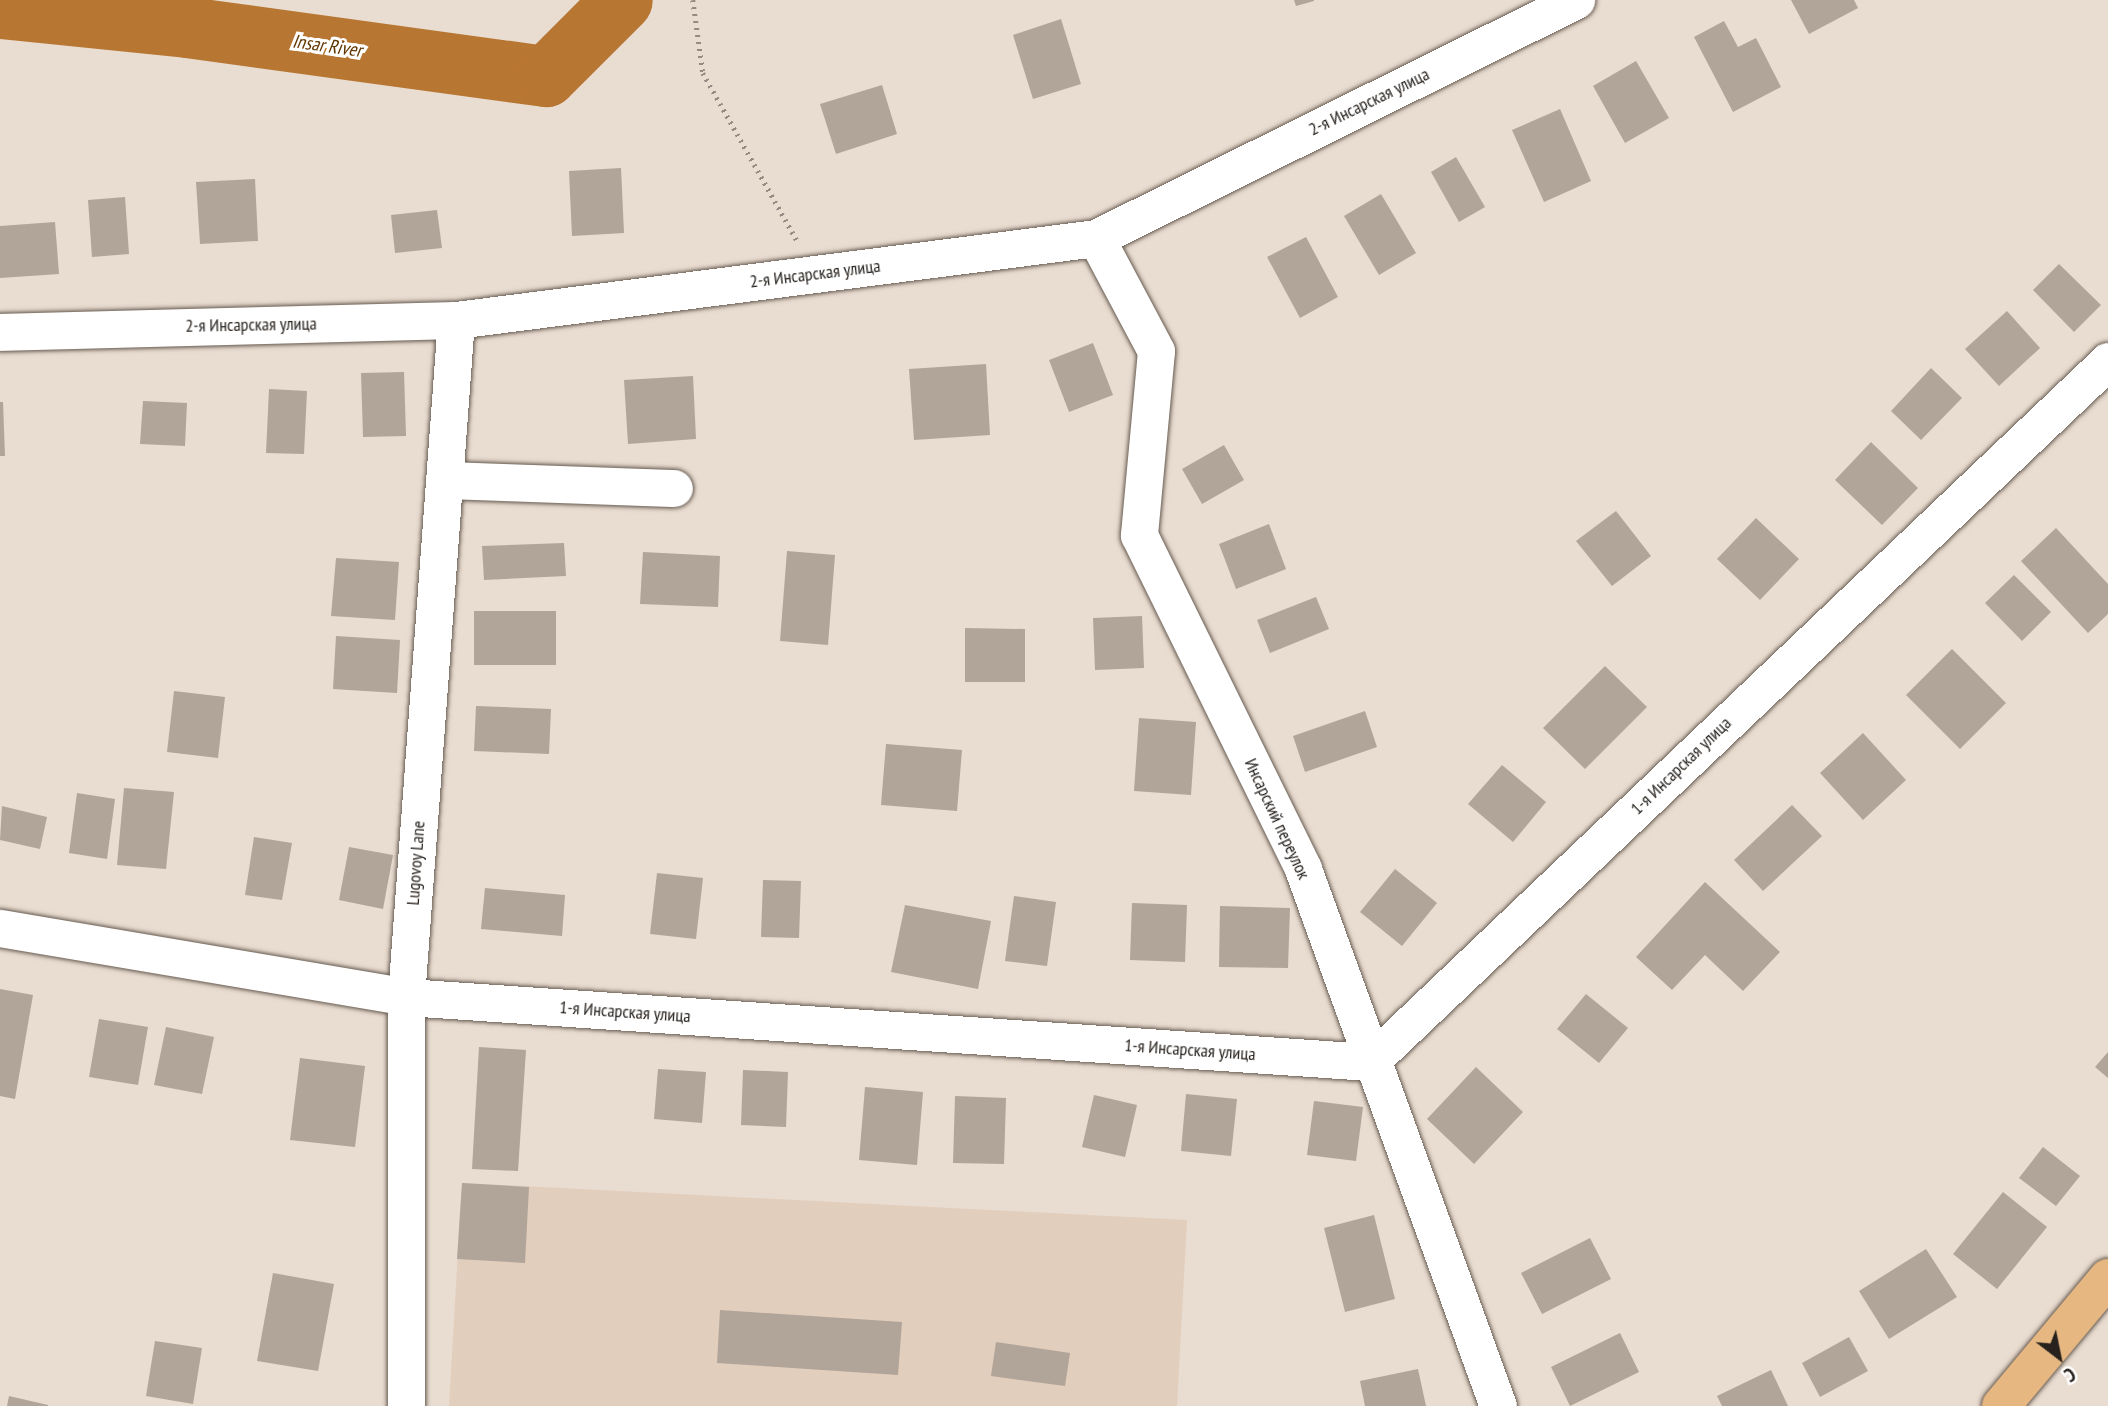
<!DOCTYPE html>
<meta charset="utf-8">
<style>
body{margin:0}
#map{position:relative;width:2108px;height:1406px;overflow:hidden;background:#e9dcd0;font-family:"PT Sans Narrow",sans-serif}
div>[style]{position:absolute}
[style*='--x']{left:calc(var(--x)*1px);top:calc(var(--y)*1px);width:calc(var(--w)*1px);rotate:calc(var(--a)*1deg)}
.built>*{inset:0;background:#e2cebd}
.river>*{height:61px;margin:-30.5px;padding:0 30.5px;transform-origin:30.5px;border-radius:30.5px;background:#b77632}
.building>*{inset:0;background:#b1a499}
.path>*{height:4.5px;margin-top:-2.25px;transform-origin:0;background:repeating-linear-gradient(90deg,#948a82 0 2px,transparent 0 7px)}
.roads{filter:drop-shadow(0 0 2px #675b51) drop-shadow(0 0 2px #675b51)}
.minor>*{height:37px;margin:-18.5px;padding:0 18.5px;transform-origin:18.5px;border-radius:18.5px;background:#fff}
.major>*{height:38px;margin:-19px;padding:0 19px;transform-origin:19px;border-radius:19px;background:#e7b782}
span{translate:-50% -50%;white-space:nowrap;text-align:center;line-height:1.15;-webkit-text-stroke:6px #fff;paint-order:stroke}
.street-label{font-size:18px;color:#26211d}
.water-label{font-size:19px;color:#613500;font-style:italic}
.north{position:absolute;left:2024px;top:1322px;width:70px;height:70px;-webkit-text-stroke:5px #fff;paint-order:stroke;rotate:148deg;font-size:19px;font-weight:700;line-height:28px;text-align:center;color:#26211d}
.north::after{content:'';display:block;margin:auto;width:24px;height:32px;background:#26211d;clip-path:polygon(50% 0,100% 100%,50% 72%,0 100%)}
</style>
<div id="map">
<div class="built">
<div style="clip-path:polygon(462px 1183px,1187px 1220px,1177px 1406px,449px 1406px)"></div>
</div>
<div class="river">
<div style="--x:0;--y:8;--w:188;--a:5.8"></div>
<div style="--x:187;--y:27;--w:362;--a:7.8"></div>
<div style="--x:546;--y:76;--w:107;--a:-45"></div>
</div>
<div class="building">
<div style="clip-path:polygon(1294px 0,1314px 0,1314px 1px,1296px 6px)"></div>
<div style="clip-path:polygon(1791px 0,1854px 0,1858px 8px,1809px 34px)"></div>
<div style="clip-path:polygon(1061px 19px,1081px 84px,1033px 99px,1013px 35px)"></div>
<div style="clip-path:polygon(1724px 21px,1738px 47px,1756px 38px,1781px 87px,1733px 112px,1694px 37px)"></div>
<div style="clip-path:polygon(1636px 61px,1669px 118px,1625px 143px,1593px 86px)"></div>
<div style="clip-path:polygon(882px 85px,897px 134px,836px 154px,820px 104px)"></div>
<div style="clip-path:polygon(1560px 109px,1591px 181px,1544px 202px,1512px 130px)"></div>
<div style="clip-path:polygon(1456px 157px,1485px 207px,1459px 222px,1431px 172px)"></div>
<div style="clip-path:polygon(621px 168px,624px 233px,572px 236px,569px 171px)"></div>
<div style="clip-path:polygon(255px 179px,258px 241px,200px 244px,196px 182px)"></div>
<div style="clip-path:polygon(1381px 194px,1416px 253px,1379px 275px,1344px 216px)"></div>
<div style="clip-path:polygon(125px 197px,129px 254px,92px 257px,88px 200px)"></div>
<div style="clip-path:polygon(437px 210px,442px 248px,395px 253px,391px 215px)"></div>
<div style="clip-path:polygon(55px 222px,59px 274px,0 278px,0 226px)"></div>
<div style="clip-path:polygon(1306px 237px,1338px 297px,1300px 318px,1267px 257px)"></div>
<div style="clip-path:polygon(2059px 264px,2101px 305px,2074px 332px,2033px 290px)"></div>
<div style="clip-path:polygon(2007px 311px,2040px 348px,1999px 386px,1965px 349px)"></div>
<div style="clip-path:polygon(1093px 343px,1113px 395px,1069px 412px,1049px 360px)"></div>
<div style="clip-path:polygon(986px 364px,990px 435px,914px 440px,909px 369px)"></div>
<div style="clip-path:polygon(1931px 368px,1962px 398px,1921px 440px,1891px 411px)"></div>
<div style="clip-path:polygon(404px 372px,406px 436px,363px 437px,361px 373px)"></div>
<div style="clip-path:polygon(693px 376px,696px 439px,628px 444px,624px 380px)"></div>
<div style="clip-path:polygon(269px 389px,307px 391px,304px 454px,266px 453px)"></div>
<div style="clip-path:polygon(143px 401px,187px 403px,185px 446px,140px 444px)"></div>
<div style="clip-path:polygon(0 402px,3px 402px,5px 456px,0 456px)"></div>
<div style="clip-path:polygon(1871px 442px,1918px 488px,1882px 525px,1835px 480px)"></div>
<div style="clip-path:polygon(1224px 445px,1244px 480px,1202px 504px,1182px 469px)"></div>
<div style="clip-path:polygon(1616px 511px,1651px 556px,1612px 586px,1576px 541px)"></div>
<div style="clip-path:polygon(1756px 518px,1799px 559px,1760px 600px,1717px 559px)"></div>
<div style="clip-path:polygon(1269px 524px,1286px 569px,1236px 589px,1219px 544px)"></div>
<div style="clip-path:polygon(2056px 528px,2108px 584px,2108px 614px,2088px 633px,2021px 561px)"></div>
<div style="clip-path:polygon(564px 543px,566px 576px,484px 580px,482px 546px)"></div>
<div style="clip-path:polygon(787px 551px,835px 555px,828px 645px,780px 641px)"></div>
<div style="clip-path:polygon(643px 552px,720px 556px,718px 607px,640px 604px)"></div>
<div style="clip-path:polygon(336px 558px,399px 562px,395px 620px,331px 616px)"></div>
<div style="clip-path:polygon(2014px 575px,2051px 612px,2022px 641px,1985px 603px)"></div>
<div style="clip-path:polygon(1316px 597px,1329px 629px,1270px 653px,1257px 620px)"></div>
<div style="clip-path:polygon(474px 611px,556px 611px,556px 665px,474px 665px)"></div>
<div style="clip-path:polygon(1142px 616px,1144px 668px,1095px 670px,1093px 618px)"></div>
<div style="clip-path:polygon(965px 628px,1025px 629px,1025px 682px,965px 682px)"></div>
<div style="clip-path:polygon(336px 636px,400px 640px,397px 693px,333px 689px)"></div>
<div style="clip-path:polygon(1952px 649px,2006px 703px,1960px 749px,1906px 695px)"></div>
<div style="clip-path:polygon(1605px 666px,1647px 707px,1585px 769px,1543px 728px)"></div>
<div style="clip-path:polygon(174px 691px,225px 697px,218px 758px,167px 752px)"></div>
<div style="clip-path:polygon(476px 706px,551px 709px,549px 754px,474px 751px)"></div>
<div style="clip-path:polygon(1365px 711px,1377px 747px,1305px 772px,1293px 736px)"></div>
<div style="clip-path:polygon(1139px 718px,1196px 722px,1191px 795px,1134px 791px)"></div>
<div style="clip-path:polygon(1863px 733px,1906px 780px,1863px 820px,1820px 773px)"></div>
<div style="clip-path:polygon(886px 744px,962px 750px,957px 811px,881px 805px)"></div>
<div style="clip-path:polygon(1502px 765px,1546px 802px,1513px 842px,1468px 804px)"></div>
<div style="clip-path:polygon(124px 788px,174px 792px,166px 869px,117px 865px)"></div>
<div style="clip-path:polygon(77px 793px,115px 799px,107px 859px,69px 853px)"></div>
<div style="clip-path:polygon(1792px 805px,1822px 836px,1763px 891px,1734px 860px)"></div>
<div style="clip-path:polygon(2px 806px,47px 817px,40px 849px,0 840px)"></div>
<div style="clip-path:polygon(254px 837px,292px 843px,282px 900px,245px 895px)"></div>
<div style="clip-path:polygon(349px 847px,393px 855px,383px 909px,339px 900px)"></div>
<div style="clip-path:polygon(1395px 869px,1437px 903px,1402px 946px,1360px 912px)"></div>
<div style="clip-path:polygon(657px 873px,703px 878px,696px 939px,650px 934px)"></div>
<div style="clip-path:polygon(763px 880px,801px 881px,799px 938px,761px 937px)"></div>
<div style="clip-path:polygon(1705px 882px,1780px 952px,1743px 991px,1705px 955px,1672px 990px,1636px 957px)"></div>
<div style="clip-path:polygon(485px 888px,565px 895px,562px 936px,481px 929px)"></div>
<div style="clip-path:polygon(1014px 896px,1056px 902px,1047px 966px,1005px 961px)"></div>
<div style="clip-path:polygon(1132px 903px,1187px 905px,1185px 962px,1130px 960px)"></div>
<div style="clip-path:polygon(905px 905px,991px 921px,978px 989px,891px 972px)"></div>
<div style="clip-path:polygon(1220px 906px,1290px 908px,1288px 968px,1219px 967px)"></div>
<div style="clip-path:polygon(0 989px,33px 995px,15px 1099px,0 1096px)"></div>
<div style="clip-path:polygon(1586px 994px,1628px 1028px,1599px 1063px,1557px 1029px)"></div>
<div style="clip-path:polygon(99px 1019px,148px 1027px,138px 1085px,89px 1077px)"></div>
<div style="clip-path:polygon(166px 1027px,214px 1037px,202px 1094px,154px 1085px)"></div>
<div style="clip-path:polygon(479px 1047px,526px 1050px,518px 1171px,472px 1169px)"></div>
<div style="clip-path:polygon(2108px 1052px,2108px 1078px,2095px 1067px)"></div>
<div style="clip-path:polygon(300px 1058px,365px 1066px,355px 1147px,290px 1140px)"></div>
<div style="clip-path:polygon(1476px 1067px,1523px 1112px,1474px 1164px,1427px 1119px)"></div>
<div style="clip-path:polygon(658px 1069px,706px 1072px,702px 1123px,654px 1119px)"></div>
<div style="clip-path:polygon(743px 1070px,788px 1072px,786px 1127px,741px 1125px)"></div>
<div style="clip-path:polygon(865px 1087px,923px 1092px,917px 1165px,859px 1160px)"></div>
<div style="clip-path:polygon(1186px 1094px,1237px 1099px,1231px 1156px,1181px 1151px)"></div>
<div style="clip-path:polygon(1094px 1095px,1137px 1105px,1125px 1157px,1082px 1147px)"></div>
<div style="clip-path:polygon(955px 1096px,1006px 1098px,1004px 1164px,953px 1163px)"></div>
<div style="clip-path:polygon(1314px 1101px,1363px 1107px,1356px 1161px,1307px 1155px)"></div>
<div style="clip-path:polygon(2043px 1147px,2080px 1176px,2056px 1206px,2019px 1178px)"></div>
<div style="clip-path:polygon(462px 1183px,529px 1187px,525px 1263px,457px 1259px)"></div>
<div style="clip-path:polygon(2003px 1192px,2047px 1227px,1997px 1289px,1953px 1254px)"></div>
<div style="clip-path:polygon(1374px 1215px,1395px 1299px,1345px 1312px,1324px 1228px)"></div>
<div style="clip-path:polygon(1590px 1238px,1611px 1279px,1542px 1314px,1521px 1273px)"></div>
<div style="clip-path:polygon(1926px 1249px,1957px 1297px,1889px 1339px,1859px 1291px)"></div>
<div style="clip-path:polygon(273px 1273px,334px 1284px,318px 1371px,257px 1361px)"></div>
<div style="clip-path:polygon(720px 1310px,902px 1322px,898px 1375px,717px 1363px)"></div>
<div style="clip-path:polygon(1620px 1333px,1639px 1372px,1570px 1406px,1551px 1367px)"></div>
<div style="clip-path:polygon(1849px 1337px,1868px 1371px,1820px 1397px,1802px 1363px)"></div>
<div style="clip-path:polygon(155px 1341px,202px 1348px,193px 1404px,146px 1396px)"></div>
<div style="clip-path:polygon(996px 1342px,1070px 1353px,1065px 1386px,991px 1376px)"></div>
<div style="clip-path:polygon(1418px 1369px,1426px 1406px,1365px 1406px,1360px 1381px)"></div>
<div style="clip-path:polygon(1771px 1370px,1788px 1406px,1722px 1406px,1717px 1396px)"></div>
<div style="clip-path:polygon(9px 1396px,48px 1405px,48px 1406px,7px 1406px)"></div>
</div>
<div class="path">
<div style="--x:693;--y:0;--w:74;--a:82.2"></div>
<div style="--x:703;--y:73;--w:194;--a:60.7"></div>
</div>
<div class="roads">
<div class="minor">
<div style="--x:1096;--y:238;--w:128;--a:62"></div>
<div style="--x:1156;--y:351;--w:185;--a:95.3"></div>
<div style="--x:1139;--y:535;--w:372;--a:63.8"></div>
<div style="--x:1303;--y:869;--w:571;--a:70.04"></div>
<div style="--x:0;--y:332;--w:456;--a:-1.5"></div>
<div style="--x:456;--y:320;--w:645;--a:-7.3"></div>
<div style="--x:1096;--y:238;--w:536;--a:-26.37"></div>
<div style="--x:444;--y:480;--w:230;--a:2"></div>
<div style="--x:0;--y:928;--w:412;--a:9.6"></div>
<div style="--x:406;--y:997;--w:966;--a:3.86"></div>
<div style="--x:1370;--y:1062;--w:1018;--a:-43.53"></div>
<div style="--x:406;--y:1406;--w:409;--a:-90"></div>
<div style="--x:406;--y:997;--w:679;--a:-85.78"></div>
</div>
<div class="major">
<div style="--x:2001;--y:1406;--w:167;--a:-50.1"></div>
</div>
</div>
<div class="street-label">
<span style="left:1369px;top:102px;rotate:-26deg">2-я Инсарская улица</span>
<span style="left:815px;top:274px;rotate:-7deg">2-я Инсарская улица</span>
<span style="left:251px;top:325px;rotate:-1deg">2-я Инсарская улица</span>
<span style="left:1681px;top:766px;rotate:-44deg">1-я Инсарская улица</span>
<span style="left:1277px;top:819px;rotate:65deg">Инсарский переулок</span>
<span style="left:416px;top:863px;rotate:-86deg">Lugovoy Lane</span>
<span style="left:625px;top:1012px;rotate:4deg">1-я Инсарская улица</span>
<span style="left:1190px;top:1050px;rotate:4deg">1-я Инсарская улица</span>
</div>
<div class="water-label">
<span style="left:327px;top:46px;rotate:8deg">Insar River</span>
</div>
<div class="north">С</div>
</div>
